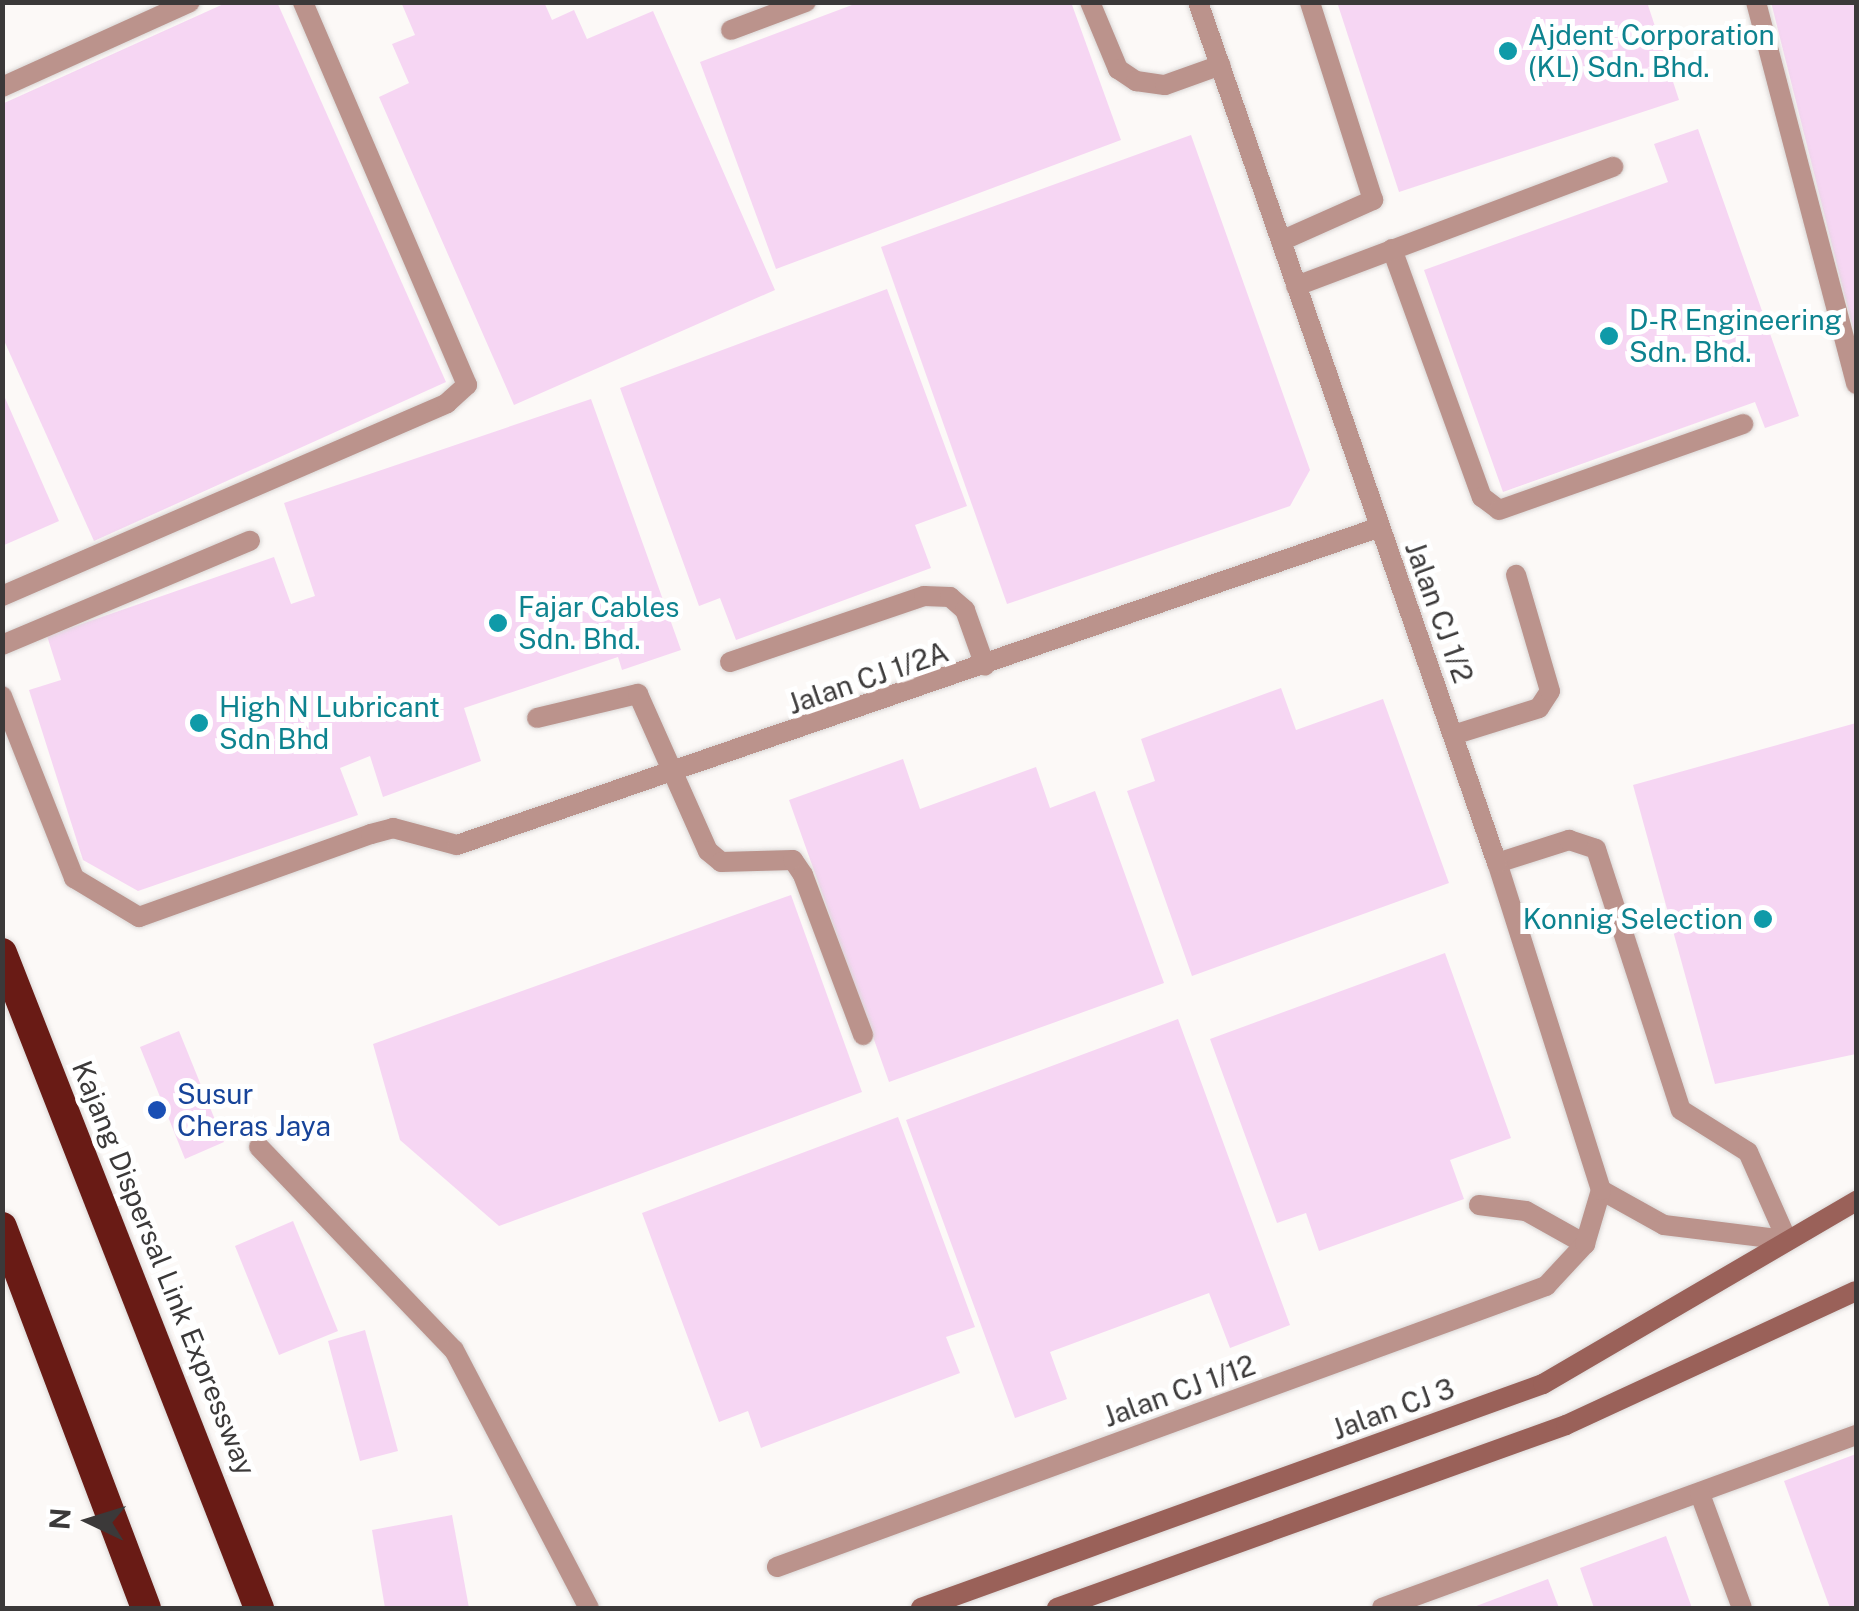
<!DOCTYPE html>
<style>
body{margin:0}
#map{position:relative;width:1859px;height:1611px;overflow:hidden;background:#fcf9f7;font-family:"Public Sans",sans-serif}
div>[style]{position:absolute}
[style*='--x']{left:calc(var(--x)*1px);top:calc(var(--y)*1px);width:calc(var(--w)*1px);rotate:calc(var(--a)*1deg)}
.building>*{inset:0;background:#f6d6f3}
.roads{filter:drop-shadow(0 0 2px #d9d6d5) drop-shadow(0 0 2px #d9d6d5)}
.lane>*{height:20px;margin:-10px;padding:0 10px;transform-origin:10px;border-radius:10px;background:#bb938c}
.street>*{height:20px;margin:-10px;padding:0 10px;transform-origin:10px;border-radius:10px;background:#bb938c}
.secondary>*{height:20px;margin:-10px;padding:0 10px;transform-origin:10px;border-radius:10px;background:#9a6159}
.highway>*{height:30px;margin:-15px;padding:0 15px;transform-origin:15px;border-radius:15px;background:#691b15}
.dots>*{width:28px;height:28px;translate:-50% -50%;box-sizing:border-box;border:5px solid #fff;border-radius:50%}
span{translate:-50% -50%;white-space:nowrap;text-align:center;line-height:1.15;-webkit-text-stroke:10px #fff;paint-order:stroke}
.culture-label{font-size:28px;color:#0d838f}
.left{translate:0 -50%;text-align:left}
.right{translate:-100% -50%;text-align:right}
.street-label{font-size:28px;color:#3b3939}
.transit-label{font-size:28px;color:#164399}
.frame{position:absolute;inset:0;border:5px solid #3b3939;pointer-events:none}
.north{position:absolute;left:40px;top:1471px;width:100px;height:100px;-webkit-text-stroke:8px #fff;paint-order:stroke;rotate:274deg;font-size:28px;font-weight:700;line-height:40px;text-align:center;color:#3b3939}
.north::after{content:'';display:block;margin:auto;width:35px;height:45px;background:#3b3939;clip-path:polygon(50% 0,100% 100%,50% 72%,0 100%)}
</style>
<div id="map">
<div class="building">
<div style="clip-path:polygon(228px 2px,277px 2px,446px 382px,94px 541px,2px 336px,2px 104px)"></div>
<div style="clip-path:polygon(401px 2px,544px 2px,552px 20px,574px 10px,587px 39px,653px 11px,775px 290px,514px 405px,379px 97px,409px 83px,392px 44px,415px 35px)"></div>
<div style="clip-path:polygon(860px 2px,1071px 2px,1121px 140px,776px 269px,700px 62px)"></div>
<div style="clip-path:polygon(1337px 2px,1647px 2px,1679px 100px,1399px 192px)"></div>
<div style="clip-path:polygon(1771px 2px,1856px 2px,1856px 336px,1855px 337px)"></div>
<div style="clip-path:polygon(1698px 129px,1799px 416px,1765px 428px,1755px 402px,1503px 492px,1424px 270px,1668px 182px,1654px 144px)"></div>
<div style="clip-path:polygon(1191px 135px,1310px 470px,1290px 506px,1007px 604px,881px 247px)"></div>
<div style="clip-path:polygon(887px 289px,967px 506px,915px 525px,931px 568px,736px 640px,720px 598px,699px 606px,620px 388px)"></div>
<div style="clip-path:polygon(2px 391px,59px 521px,2px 546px)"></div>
<div style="clip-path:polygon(591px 399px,681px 650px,622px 670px,618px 657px,464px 708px,481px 761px,383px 797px,370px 756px,340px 768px,358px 815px,138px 891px,83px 860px,29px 690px,61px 680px,47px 636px,274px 557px,291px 604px,315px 596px,284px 503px)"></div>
<div style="clip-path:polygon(1281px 688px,1296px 730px,1383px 699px,1449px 883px,1192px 976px,1127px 791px,1155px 781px,1141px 739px)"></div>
<div style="clip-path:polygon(1856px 723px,1856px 1054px,1715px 1084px,1633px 785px)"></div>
<div style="clip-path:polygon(903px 759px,920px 809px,1036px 767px,1050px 808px,1095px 791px,1164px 983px,889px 1082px,789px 800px)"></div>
<div style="clip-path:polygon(791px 895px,862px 1092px,499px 1226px,400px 1140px,373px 1044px)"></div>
<div style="clip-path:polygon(1445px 953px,1511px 1138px,1450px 1160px,1464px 1199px,1319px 1251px,1306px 1213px,1277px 1223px,1210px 1039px)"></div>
<div style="clip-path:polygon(1178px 1019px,1290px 1325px,1230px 1348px,1209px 1293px,1050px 1352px,1067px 1399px,1015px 1418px,906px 1120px)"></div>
<div style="clip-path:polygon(179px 1031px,224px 1142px,185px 1159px,140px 1047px)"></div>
<div style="clip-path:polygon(898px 1117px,975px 1327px,946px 1337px,960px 1373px,761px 1448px,748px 1411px,719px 1422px,642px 1213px)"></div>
<div style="clip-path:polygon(293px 1221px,338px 1331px,279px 1355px,235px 1246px)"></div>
<div style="clip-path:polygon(365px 1330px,398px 1451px,360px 1461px,328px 1341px)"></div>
<div style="clip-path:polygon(1856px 1454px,1856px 1608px,1830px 1608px,1784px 1481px)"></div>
<div style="clip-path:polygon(452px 1515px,469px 1608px,385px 1608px,372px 1530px)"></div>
<div style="clip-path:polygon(1666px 1536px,1692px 1608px,1594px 1608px,1580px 1568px)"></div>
<div style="clip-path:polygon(1548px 1579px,1559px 1608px,1471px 1608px)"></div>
</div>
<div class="roads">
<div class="lane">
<div style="--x:1090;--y:2;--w:73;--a:67.3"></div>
<div style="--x:1118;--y:69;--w:22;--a:34"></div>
<div style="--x:1136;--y:81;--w:29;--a:8"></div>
<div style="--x:1165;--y:85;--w:59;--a:-19.7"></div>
<div style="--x:1756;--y:2;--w:395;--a:75.3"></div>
<div style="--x:731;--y:30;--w:80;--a:-20.5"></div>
<div style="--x:2;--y:87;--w:206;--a:-24.3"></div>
<div style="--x:1281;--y:241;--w:101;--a:-24"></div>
<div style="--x:1373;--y:200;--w:208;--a:-107.7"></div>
<div style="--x:1392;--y:249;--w:264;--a:70.1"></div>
<div style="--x:1482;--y:497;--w:21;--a:37"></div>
<div style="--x:1499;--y:510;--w:259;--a:-19.4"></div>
<div style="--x:1296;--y:286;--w:339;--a:-20.6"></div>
<div style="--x:2;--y:596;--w:485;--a:-23.4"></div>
<div style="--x:447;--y:403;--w:27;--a:-42"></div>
<div style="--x:467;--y:385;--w:417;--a:-113.2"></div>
<div style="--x:2;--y:645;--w:269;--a:-22.8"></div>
<div style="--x:730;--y:662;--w:205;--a:-18.8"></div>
<div style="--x:924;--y:596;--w:26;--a:2"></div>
<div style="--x:950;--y:597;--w:20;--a:41"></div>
<div style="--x:965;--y:610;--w:59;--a:70.3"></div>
<div style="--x:2;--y:696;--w:196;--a:68.4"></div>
<div style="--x:74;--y:878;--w:76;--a:31"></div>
<div style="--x:139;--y:917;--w:246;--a:-19.7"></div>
<div style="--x:537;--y:718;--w:104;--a:-13.4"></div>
<div style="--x:638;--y:694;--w:172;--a:66"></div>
<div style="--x:708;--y:851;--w:17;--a:40"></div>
<div style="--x:721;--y:862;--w:72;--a:-1.6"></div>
<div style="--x:793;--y:860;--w:18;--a:56"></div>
<div style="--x:803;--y:875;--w:171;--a:69.4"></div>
<div style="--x:1453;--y:735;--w:90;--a:-17.4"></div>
<div style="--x:1539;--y:708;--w:20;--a:-57"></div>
<div style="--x:1550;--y:691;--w:121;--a:-106.3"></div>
<div style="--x:1497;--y:863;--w:76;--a:-17.7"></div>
<div style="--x:1569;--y:840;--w:28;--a:18"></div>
<div style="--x:1596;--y:849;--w:274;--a:72"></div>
<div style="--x:1681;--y:1110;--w:79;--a:32.1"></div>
<div style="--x:1748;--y:1152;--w:96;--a:66.1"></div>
<div style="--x:259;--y:1147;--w:281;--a:46.2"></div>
<div style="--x:454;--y:1350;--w:291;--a:62.4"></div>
<div style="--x:1479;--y:1205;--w:47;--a:7.3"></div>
<div style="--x:1526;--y:1211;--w:68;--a:29.2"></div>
<div style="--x:1382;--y:1608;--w:505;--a:-20.05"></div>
</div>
<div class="street">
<div style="--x:371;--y:834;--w:23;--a:-15"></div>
<div style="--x:393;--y:828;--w:66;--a:14.9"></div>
<div style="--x:457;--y:845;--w:976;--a:-19.01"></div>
<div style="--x:1601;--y:1190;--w:72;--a:29.1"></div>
<div style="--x:1664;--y:1225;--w:124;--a:7"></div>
<div style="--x:1700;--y:1494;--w:121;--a:69.8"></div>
<div style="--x:777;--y:1567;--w:819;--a:-20.07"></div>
<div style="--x:1546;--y:1286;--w:57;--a:-47.1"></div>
<div style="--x:1585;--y:1244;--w:56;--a:-73.5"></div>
<div style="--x:1601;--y:1190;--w:343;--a:-107.6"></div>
<div style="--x:1497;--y:863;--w:911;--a:-109.15"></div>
</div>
<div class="secondary">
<div style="--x:921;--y:1608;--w:661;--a:-19.81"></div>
<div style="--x:1543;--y:1384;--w:363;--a:-30.3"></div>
<div style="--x:1057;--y:1608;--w:541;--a:-19.77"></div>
<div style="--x:1566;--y:1425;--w:319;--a:-24.8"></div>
</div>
<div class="highway">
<div style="--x:2;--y:953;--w:704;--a:68.58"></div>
<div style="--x:2;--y:1227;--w:407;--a:69.3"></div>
</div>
</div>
<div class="dots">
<div style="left:1508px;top:51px;background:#0f9aa8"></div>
<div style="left:1609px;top:336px;background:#0f9aa8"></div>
<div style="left:498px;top:623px;background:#0f9aa8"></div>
<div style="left:199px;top:723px;background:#0f9aa8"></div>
<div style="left:1763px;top:919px;background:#0f9aa8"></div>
<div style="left:157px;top:1110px;background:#1a4fb4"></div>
</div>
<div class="culture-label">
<span class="left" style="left:1528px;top:51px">Ajdent Corporation<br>(KL) Sdn. Bhd.</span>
<span class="left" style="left:1629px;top:336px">D-R Engineering<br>Sdn. Bhd.</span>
<span class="left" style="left:518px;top:623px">Fajar Cables<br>Sdn. Bhd.</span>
<span class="left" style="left:219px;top:723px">High N Lubricant<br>Sdn Bhd</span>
<span class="right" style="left:1743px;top:919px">Konnig Selection</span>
</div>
<div class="street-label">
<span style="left:1439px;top:612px;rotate:70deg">Jalan CJ 1/2</span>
<span style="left:868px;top:678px;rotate:-19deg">Jalan CJ 1/2A</span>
<span style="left:164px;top:1268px;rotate:68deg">Kajang Dispersal Link Expressway</span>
<span style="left:1179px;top:1391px;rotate:-20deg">Jalan CJ 1/12</span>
<span style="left:1393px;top:1409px;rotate:-20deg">Jalan CJ 3</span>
</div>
<div class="transit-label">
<span class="left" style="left:177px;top:1110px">Susur<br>Cheras Jaya</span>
</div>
<div class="frame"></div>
<div class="north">N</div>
</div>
